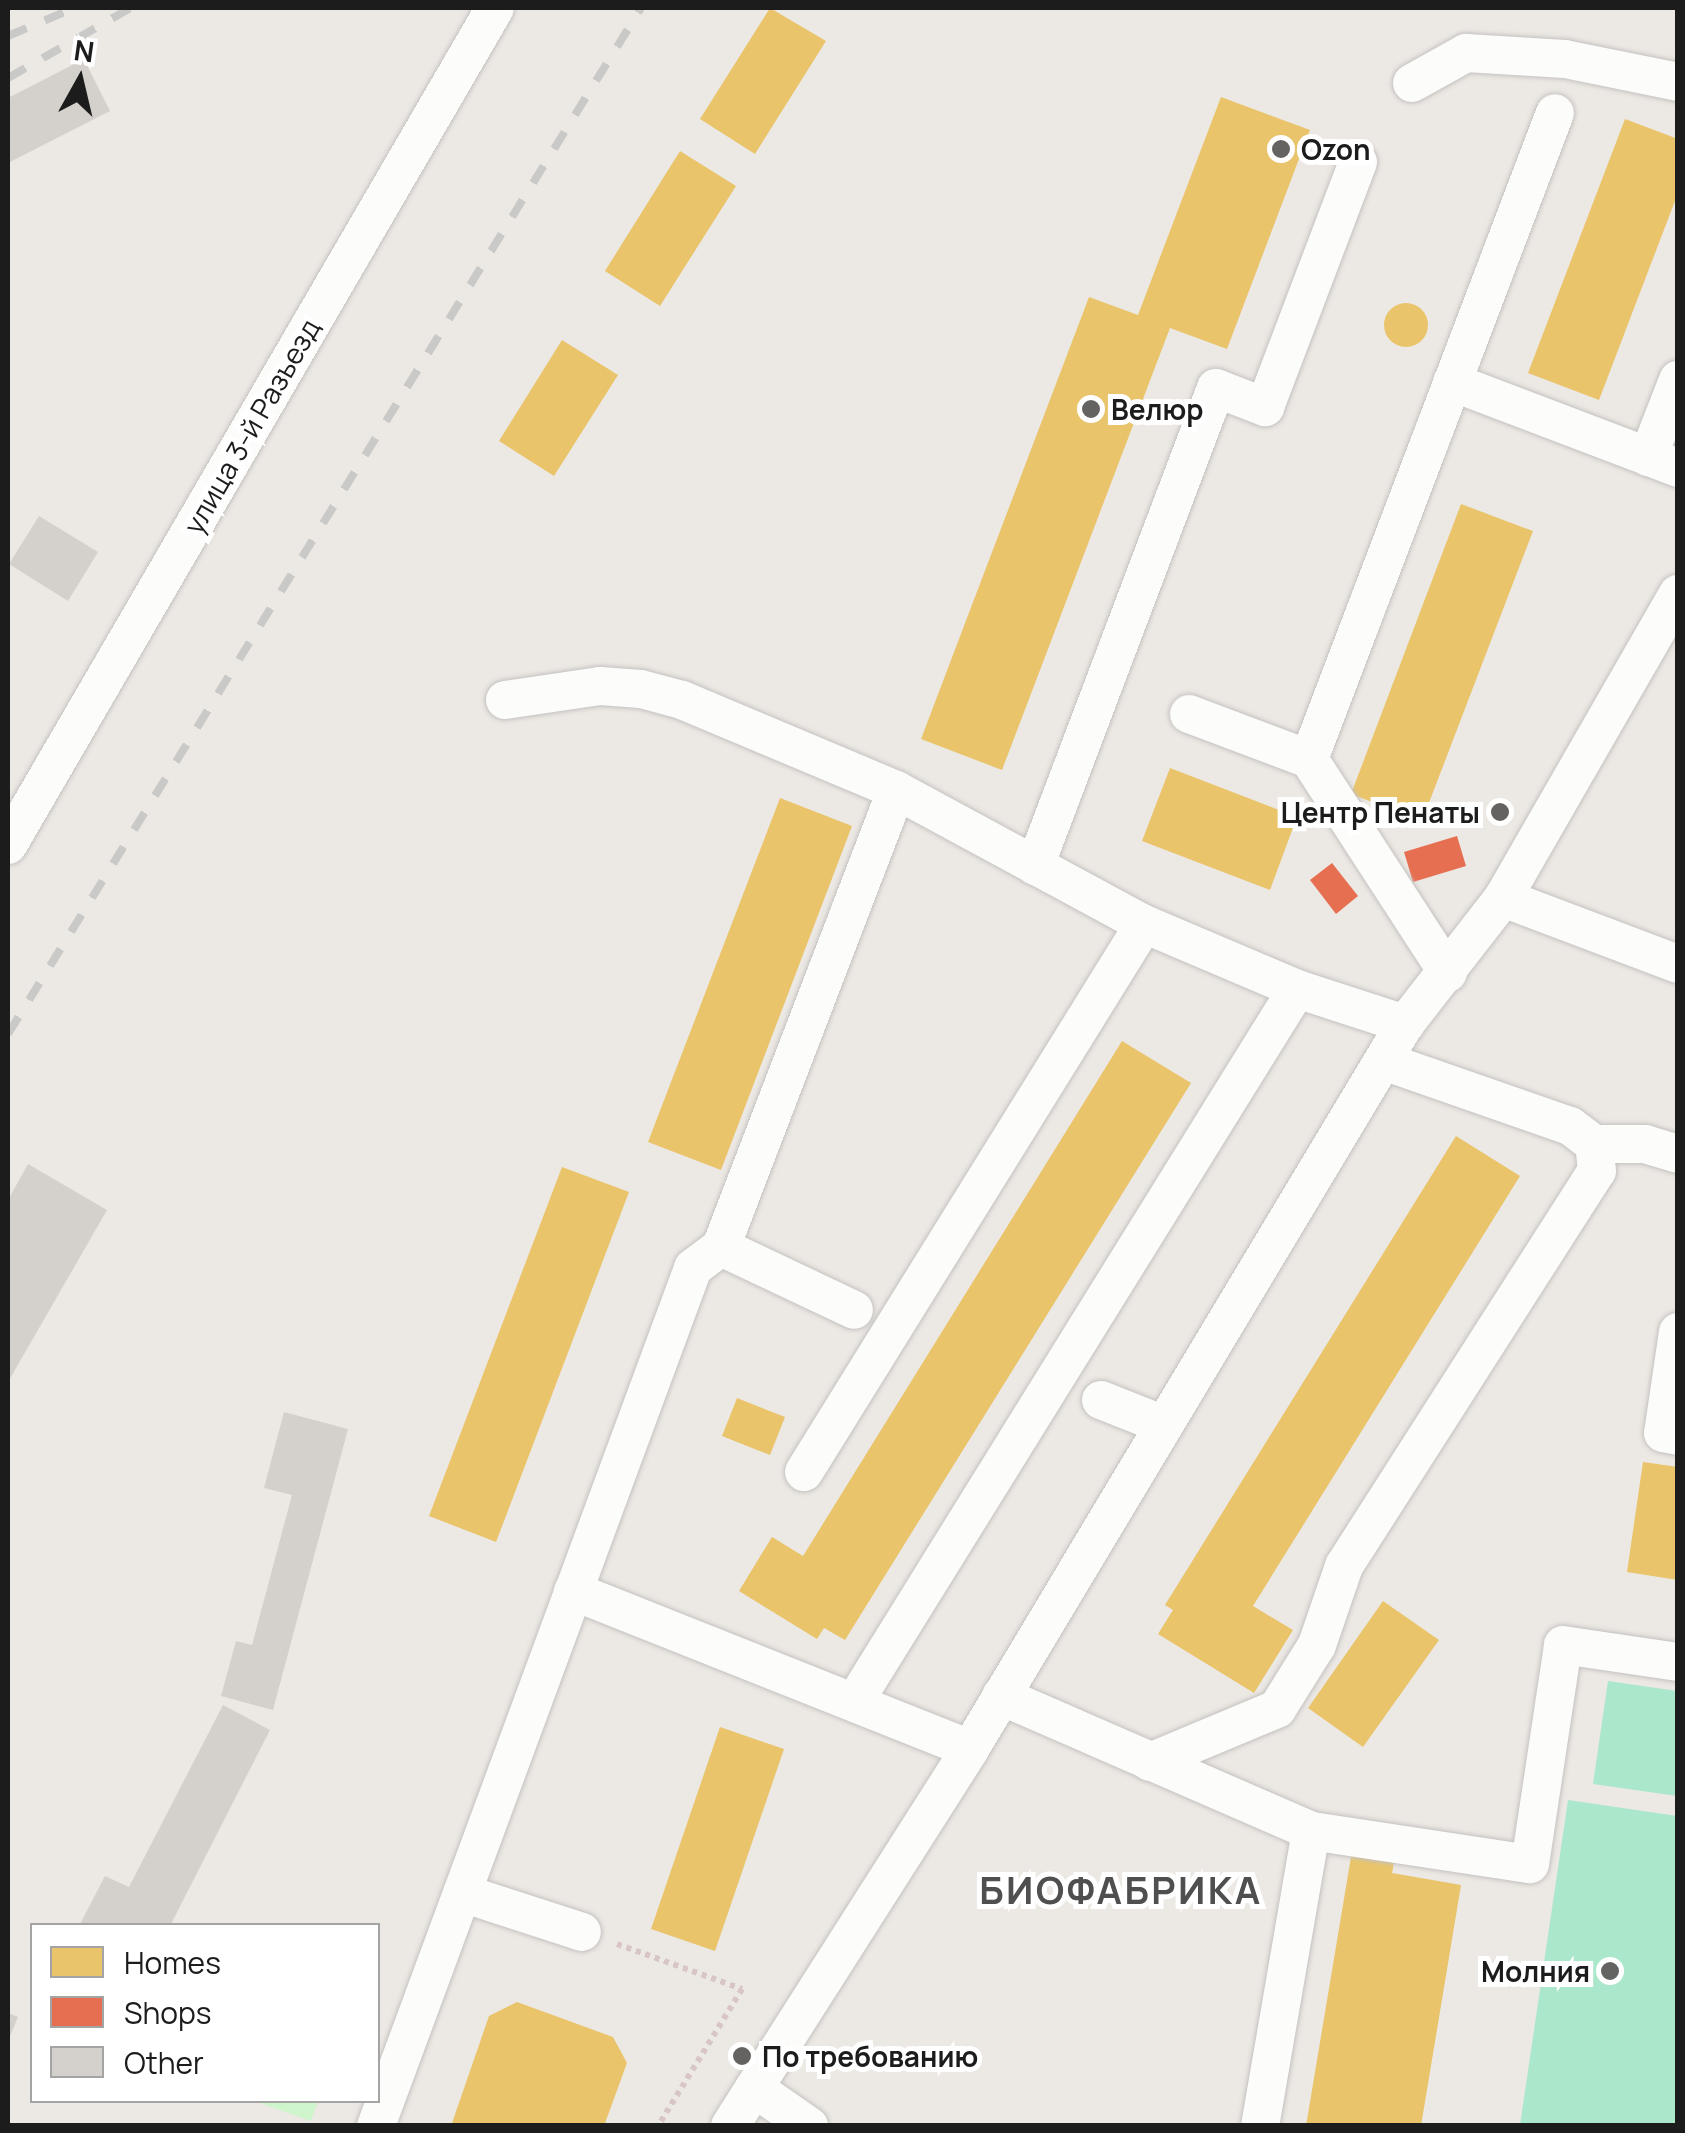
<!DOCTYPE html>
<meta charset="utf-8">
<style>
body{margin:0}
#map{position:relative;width:1685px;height:2133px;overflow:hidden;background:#ece8e4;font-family:Manrope,sans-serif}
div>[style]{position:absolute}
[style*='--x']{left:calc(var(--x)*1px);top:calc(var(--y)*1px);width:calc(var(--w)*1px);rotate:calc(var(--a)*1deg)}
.park>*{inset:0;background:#cff5cc}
.pitch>*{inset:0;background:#abe7ca}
.homes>*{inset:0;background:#e9c46a}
.round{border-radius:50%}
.shops>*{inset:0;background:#e76f51}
.building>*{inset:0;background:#d4d0cc}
.path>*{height:6px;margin-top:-3px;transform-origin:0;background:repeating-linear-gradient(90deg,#d7c6c3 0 5px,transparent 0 10px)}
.roads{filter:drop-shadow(0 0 2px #c4c2c0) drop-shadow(0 0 2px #c4c2c0)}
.minor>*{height:38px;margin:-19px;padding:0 19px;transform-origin:19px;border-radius:19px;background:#fcfcfb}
.rail>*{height:8px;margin-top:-4px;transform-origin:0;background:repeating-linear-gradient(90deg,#c9c9c8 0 20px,transparent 0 40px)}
.dots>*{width:28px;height:28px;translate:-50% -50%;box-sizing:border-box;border:5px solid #fff;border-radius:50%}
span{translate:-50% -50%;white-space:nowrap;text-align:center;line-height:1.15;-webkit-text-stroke:10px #fff;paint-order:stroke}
.poi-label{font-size:28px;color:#1c1c1c;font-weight:700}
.left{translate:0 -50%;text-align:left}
.right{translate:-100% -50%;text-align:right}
.street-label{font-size:28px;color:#1c1c1c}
.district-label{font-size:38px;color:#4f4f4f;font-weight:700;letter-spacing:2.5px}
.frame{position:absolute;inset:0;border:10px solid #1c1c1c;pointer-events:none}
.legend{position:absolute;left:30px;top:1923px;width:350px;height:180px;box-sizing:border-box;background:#fff;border:2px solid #a4a4a4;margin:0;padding:12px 18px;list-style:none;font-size:30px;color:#1c1c1c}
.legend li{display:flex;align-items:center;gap:20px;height:50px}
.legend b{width:50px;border:2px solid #a4a4a4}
.north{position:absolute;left:30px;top:30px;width:100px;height:100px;-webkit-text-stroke:8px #fff;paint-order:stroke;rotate:8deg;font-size:28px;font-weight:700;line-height:40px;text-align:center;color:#1c1c1c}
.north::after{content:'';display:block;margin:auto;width:35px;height:45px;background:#1c1c1c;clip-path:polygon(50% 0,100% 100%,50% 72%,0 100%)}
</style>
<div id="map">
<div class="park">
<div style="clip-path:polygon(254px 2101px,318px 2100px,318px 2101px,311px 2121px)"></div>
</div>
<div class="pitch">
<div style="clip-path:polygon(1608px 1681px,1677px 1691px,1677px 1796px,1593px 1784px)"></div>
<div style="clip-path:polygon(1568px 1800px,1677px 1816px,1677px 2125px,1520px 2125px)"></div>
</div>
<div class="homes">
<div style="clip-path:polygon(770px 8px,826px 41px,755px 154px,700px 119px)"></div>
<div style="clip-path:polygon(1221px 97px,1310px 130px,1227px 349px,1170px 328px,1002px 770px,921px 739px,1089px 297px,1138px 315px)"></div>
<div style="clip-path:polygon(1625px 119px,1678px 139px,1678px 193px,1599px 400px,1528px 373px)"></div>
<div style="clip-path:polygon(680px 151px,736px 186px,660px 306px,605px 271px)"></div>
<div class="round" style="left:1384px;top:303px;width:44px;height:44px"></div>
<div style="clip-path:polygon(562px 340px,618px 375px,554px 476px,499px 441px)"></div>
<div style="clip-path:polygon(1461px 504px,1533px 531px,1422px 821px,1351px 794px)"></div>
<div style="clip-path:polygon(1170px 768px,1297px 817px,1270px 890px,1142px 841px)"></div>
<div style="clip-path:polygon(780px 798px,852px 826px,721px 1170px,648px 1142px)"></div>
<div style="clip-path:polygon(1122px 1041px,1191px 1083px,845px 1640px,824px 1628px,817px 1639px,739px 1591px,772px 1537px,803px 1556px)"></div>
<div style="clip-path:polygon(1456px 1136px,1520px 1176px,1253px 1606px,1293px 1630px,1254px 1693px,1158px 1634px,1173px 1610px,1165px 1605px)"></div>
<div style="clip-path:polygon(562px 1167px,629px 1192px,496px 1542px,429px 1516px)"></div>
<div style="clip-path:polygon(737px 1398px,785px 1417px,770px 1455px,722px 1436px)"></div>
<div style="clip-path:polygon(1643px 1462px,1678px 1467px,1678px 1580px,1627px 1572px)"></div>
<div style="clip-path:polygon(1383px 1601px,1439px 1640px,1363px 1747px,1308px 1708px)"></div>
<div style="clip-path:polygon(720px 1727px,784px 1749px,715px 1951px,651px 1929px)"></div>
<div style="clip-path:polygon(1353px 1845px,1396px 1852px,1392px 1873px,1461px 1885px,1421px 2126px,1306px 2126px)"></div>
<div style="clip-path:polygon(517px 2002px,613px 2037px,627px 2063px,604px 2126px,451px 2126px,489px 2016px)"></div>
</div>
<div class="shops">
<div style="clip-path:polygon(1457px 836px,1466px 866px,1413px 882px,1404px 852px)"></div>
<div style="clip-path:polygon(1332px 863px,1358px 896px,1336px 914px,1310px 880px)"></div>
</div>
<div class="building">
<div style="clip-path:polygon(84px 59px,110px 111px,8px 163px,8px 98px)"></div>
<div style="clip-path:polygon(39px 516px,98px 552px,68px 601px,9px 564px)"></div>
<div style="clip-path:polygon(28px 1164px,107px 1210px,8px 1382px,8px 1200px)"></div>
<div style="clip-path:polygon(284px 1412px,348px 1429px,273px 1710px,221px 1696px,236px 1641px,252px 1645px,292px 1495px,264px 1488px)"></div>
<div style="clip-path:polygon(223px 1705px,270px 1730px,170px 1926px,79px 1926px,105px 1876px,129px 1887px)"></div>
<div style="clip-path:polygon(8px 2013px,18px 2017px,8px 2041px)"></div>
</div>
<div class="path">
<div style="--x:617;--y:1944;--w:133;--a:19.8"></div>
<div style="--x:742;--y:1989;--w:161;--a:121.5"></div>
</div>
<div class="roads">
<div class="minor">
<div style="--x:1412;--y:83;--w:62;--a:-29.1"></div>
<div style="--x:1466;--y:53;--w:99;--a:3.5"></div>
<div style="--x:1565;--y:59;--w:115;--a:11.5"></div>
<div style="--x:1452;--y:382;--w:242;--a:20.8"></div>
<div style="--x:1648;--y:457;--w:83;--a:-68.7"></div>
<div style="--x:505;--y:700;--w:96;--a:-8.4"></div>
<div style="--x:600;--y:686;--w:41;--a:4.2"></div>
<div style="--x:641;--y:689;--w:42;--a:15"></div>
<div style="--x:682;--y:700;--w:232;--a:22.8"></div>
<div style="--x:896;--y:790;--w:282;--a:28.4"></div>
<div style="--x:1144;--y:924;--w:166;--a:23"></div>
<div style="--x:1297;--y:989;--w:114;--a:18"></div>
<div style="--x:1189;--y:714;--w:128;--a:20.6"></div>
<div style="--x:1309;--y:759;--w:691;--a:-69.15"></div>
<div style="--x:1309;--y:759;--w:255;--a:57"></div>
<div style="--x:8;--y:845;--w:968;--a:-59.81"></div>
<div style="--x:1035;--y:866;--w:511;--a:-69.26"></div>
<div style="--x:1216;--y:388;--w:53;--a:21.2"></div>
<div style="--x:1265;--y:407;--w:262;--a:-69.2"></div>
<div style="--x:1503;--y:898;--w:187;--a:20.7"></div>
<div style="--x:1594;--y:1144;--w:51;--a:0"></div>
<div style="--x:1645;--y:1144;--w:34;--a:17"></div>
<div style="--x:721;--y:1247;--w:489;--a:-69"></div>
<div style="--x:1678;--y:1332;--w:102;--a:98.4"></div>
<div style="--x:1663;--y:1433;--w:15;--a:11"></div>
<div style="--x:1101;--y:1400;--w:68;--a:21.6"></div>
<div style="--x:804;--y:1472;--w:645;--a:-58.18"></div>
<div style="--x:573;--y:1591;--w:427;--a:21.7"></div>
<div style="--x:1001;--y:1696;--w:338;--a:23.5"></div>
<div style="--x:1311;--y:1831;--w:299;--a:99.8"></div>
<div style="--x:855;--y:1701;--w:838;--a:-58.17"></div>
<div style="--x:1150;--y:1762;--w:138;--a:-22.7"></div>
<div style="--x:1277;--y:1709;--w:75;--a:-58"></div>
<div style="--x:1317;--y:1645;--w:83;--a:-71.1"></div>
<div style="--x:1344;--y:1566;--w:469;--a:-57.4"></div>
<div style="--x:1597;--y:1171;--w:27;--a:-96"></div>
<div style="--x:1594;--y:1144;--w:30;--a:-143"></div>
<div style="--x:1570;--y:1126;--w:198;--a:-160.8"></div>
<div style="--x:1311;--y:1831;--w:221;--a:8.6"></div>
<div style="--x:1530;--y:1864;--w:221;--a:-81.4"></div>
<div style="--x:1563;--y:1645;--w:116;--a:8.4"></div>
<div style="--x:462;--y:1893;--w:126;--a:18"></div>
<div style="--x:754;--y:2088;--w:67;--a:34.6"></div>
<div style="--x:376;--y:2126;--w:915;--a:-69.72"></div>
<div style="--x:693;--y:1268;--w:35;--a:-37"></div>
<div style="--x:721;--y:1247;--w:147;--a:25.3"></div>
<div style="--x:730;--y:2126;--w:447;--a:-57.5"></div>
<div style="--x:970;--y:1749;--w:845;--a:-59.04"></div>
<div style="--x:1405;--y:1024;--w:160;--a:-52.1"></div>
<div style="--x:1503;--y:898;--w:351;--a:-60.1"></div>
</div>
</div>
<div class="rail">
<div style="--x:8;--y:36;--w:72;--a:-23"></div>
<div style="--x:8;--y:78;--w:141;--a:-29.8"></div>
<div style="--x:8;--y:1034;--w:1206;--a:-58.33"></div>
</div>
<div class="dots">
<div style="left:1281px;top:149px;background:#656362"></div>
<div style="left:1091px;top:409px;background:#656362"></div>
<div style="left:1500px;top:812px;background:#656362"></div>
<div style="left:1610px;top:1971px;background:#656362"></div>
<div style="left:742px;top:2056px;background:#656362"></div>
</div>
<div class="poi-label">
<span class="left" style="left:1301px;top:149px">Ozon</span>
<span class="left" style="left:1111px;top:409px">Велюр</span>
<span class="right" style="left:1480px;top:812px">Центр Пенаты</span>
<span class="right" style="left:1590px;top:1971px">Молния</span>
<span class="left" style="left:762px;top:2056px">По требованию</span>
</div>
<div class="street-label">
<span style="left:251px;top:426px;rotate:-60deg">улица 3-й Разъезд</span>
</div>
<div class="district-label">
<span style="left:1121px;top:1890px">БИОФАБРИКА</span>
</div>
<div class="frame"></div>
<ul class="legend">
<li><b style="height:28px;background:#e9c46a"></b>Homes</li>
<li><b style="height:28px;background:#e76f51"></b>Shops</li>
<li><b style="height:28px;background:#d4d0cc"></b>Other</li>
</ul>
<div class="north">N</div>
</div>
